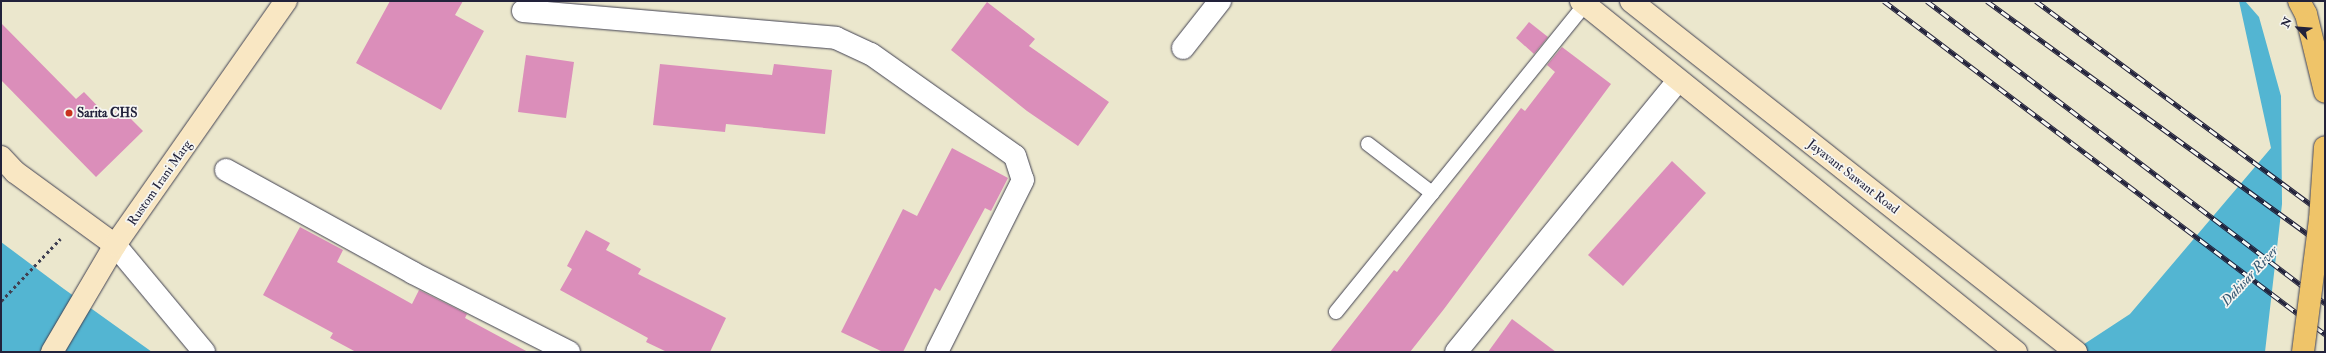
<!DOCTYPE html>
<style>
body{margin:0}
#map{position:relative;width:2326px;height:353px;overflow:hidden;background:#ebe7cd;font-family:"IM FELL Double Pica",serif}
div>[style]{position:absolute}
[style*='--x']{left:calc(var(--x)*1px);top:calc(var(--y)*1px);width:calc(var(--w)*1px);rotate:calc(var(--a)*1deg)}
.water>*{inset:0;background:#53b5d2}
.pier>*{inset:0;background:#ebe7cd}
.building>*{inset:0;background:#db8eba}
.path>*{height:2.5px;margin-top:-1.25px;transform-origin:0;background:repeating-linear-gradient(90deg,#404051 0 3px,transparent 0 6px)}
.roads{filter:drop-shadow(0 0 1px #404051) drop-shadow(0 0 1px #404051)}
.lane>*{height:14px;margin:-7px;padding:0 7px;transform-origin:7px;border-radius:7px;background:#fff}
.street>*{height:22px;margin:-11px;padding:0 11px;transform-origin:11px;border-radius:11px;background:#fff}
.secondary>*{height:22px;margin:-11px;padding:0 11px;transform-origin:11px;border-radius:11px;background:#f9e7c3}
.primary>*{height:22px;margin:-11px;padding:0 11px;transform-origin:11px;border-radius:11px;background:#efc469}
.rail>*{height:4.5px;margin-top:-2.25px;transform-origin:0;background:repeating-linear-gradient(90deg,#f6f6f2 0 9px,#22223b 0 18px);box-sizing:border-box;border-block:1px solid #22223b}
.bridges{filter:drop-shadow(0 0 1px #404051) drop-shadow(0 0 1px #404051)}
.primary-bridge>*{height:22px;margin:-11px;padding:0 11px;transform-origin:11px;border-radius:11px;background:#efc469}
.dots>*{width:11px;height:11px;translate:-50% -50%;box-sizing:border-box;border:2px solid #f6f6f2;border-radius:50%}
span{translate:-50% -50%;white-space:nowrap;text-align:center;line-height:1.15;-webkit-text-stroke:3.5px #f6f6f2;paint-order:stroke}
.poi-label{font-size:13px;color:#22223b;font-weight:700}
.left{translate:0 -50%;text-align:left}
.street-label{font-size:13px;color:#22223b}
.water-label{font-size:14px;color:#335570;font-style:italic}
.frame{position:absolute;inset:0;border:2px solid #22223b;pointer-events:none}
.north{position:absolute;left:2278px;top:8px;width:40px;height:40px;-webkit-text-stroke:3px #f6f6f2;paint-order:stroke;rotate:296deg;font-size:11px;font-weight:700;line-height:16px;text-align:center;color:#22223b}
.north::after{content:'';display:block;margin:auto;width:14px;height:18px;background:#22223b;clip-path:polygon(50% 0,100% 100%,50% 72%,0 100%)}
</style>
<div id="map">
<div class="water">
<div style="clip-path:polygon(2239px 1px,2325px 1px,2308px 352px,2072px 352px,2130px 314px,2271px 148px)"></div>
<div style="clip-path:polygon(1px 242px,64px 289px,152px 352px,1px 352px)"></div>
</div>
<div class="pier">
<div style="clip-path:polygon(2245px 1px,2325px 1px,2325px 329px,2310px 352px,2265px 352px,2282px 204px,2281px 96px,2259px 17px)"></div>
</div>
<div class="building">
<div style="clip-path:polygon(390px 1px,463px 1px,455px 15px,484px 31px,441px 110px,356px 63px)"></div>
<div style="clip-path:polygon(987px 2px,1035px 39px,1029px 46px,1109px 102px,1078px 146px,1027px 111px,951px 50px)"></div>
<div style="clip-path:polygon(1529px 22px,1548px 37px,1534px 54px,1516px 38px)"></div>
<div style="clip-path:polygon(1px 23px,76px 99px,84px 92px,110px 119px,120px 108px,143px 131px,96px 177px,1px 80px)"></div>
<div style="clip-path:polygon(1562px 47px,1611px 84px,1444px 309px,1410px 352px,1330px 352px,1394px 270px,1397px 272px,1521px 108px,1525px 111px,1555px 72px,1547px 65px)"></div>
<div style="clip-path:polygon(526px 55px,574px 62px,566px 118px,518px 112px)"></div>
<div style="clip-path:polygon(660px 64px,772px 75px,774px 64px,832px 70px,825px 134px,726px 124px,725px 132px,653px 125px)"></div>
<div style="clip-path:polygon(952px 148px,1008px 178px,991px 211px,985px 208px,940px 291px,935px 288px,903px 352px,883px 352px,841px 332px,903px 209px,917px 216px)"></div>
<div style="clip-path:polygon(1672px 161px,1706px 193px,1623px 286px,1588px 255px)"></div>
<div style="clip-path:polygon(300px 227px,343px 250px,337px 262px,412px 304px,419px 290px,467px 314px,465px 318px,528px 352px,356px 352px,330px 338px,333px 333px,263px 295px)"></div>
<div style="clip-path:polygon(586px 230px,610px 243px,606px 250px,641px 269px,638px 274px,726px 318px,710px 352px,667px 352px,646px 342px,648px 338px,560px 290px,572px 269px,567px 266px)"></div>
<div style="clip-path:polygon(1512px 319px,1556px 352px,1488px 352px)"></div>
</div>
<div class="path">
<div style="--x:1;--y:301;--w:86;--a:-46.4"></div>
</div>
<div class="roads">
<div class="lane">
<div style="--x:1368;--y:144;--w:81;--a:37.4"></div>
<div style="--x:1336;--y:312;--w:395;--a:-51"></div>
</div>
<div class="street">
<div style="--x:523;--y:11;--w:314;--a:4.9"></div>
<div style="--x:836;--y:38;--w:38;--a:25"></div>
<div style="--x:871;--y:54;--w:176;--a:35.3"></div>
<div style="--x:1015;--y:156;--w:25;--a:72"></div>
<div style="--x:1023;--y:180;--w:192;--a:116.6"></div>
<div style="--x:1183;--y:48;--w:60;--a:-51.8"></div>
<div style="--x:226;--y:170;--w:213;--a:28.8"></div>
<div style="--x:413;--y:273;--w:175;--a:26.9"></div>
<div style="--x:115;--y:245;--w:139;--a:50.2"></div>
<div style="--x:1456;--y:352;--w:350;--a:-50.7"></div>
</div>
<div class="secondary">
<div style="--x:1581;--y:1;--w:559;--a:38.9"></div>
<div style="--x:1631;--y:1;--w:567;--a:38.27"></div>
<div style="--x:1;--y:157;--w:21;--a:47"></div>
<div style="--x:15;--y:172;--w:124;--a:36.1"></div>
<div style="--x:52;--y:352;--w:124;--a:-59.5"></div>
<div style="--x:115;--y:245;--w:298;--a:-55"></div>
</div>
<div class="primary">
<div style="--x:2299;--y:1;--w:15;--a:62"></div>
<div style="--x:2306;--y:14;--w:80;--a:76.3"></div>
</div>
</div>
<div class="rail">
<div style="--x:1884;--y:1;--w:553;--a:37.06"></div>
<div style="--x:1927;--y:1;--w:500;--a:37.2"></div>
<div style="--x:1987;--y:1;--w:418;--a:36"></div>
<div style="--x:2036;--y:1;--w:360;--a:36.5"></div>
</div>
<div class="bridges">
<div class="primary-bridge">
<div style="--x:2303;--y:352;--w:133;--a:-82.7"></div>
<div style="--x:2320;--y:220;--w:73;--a:-86.1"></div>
</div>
</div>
<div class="dots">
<div style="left:69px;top:113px;background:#c8321e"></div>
</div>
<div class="poi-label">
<span class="left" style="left:77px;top:113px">Sarita CHS</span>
</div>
<div class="street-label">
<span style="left:1853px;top:177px;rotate:38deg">Jayavant Sawant Road</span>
<span style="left:160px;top:183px;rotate:-55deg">Rustom Irani Marg</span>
</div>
<div class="water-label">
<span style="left:2250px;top:276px;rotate:-47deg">Dahisar River</span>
</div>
<div class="frame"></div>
<div class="north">N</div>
</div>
